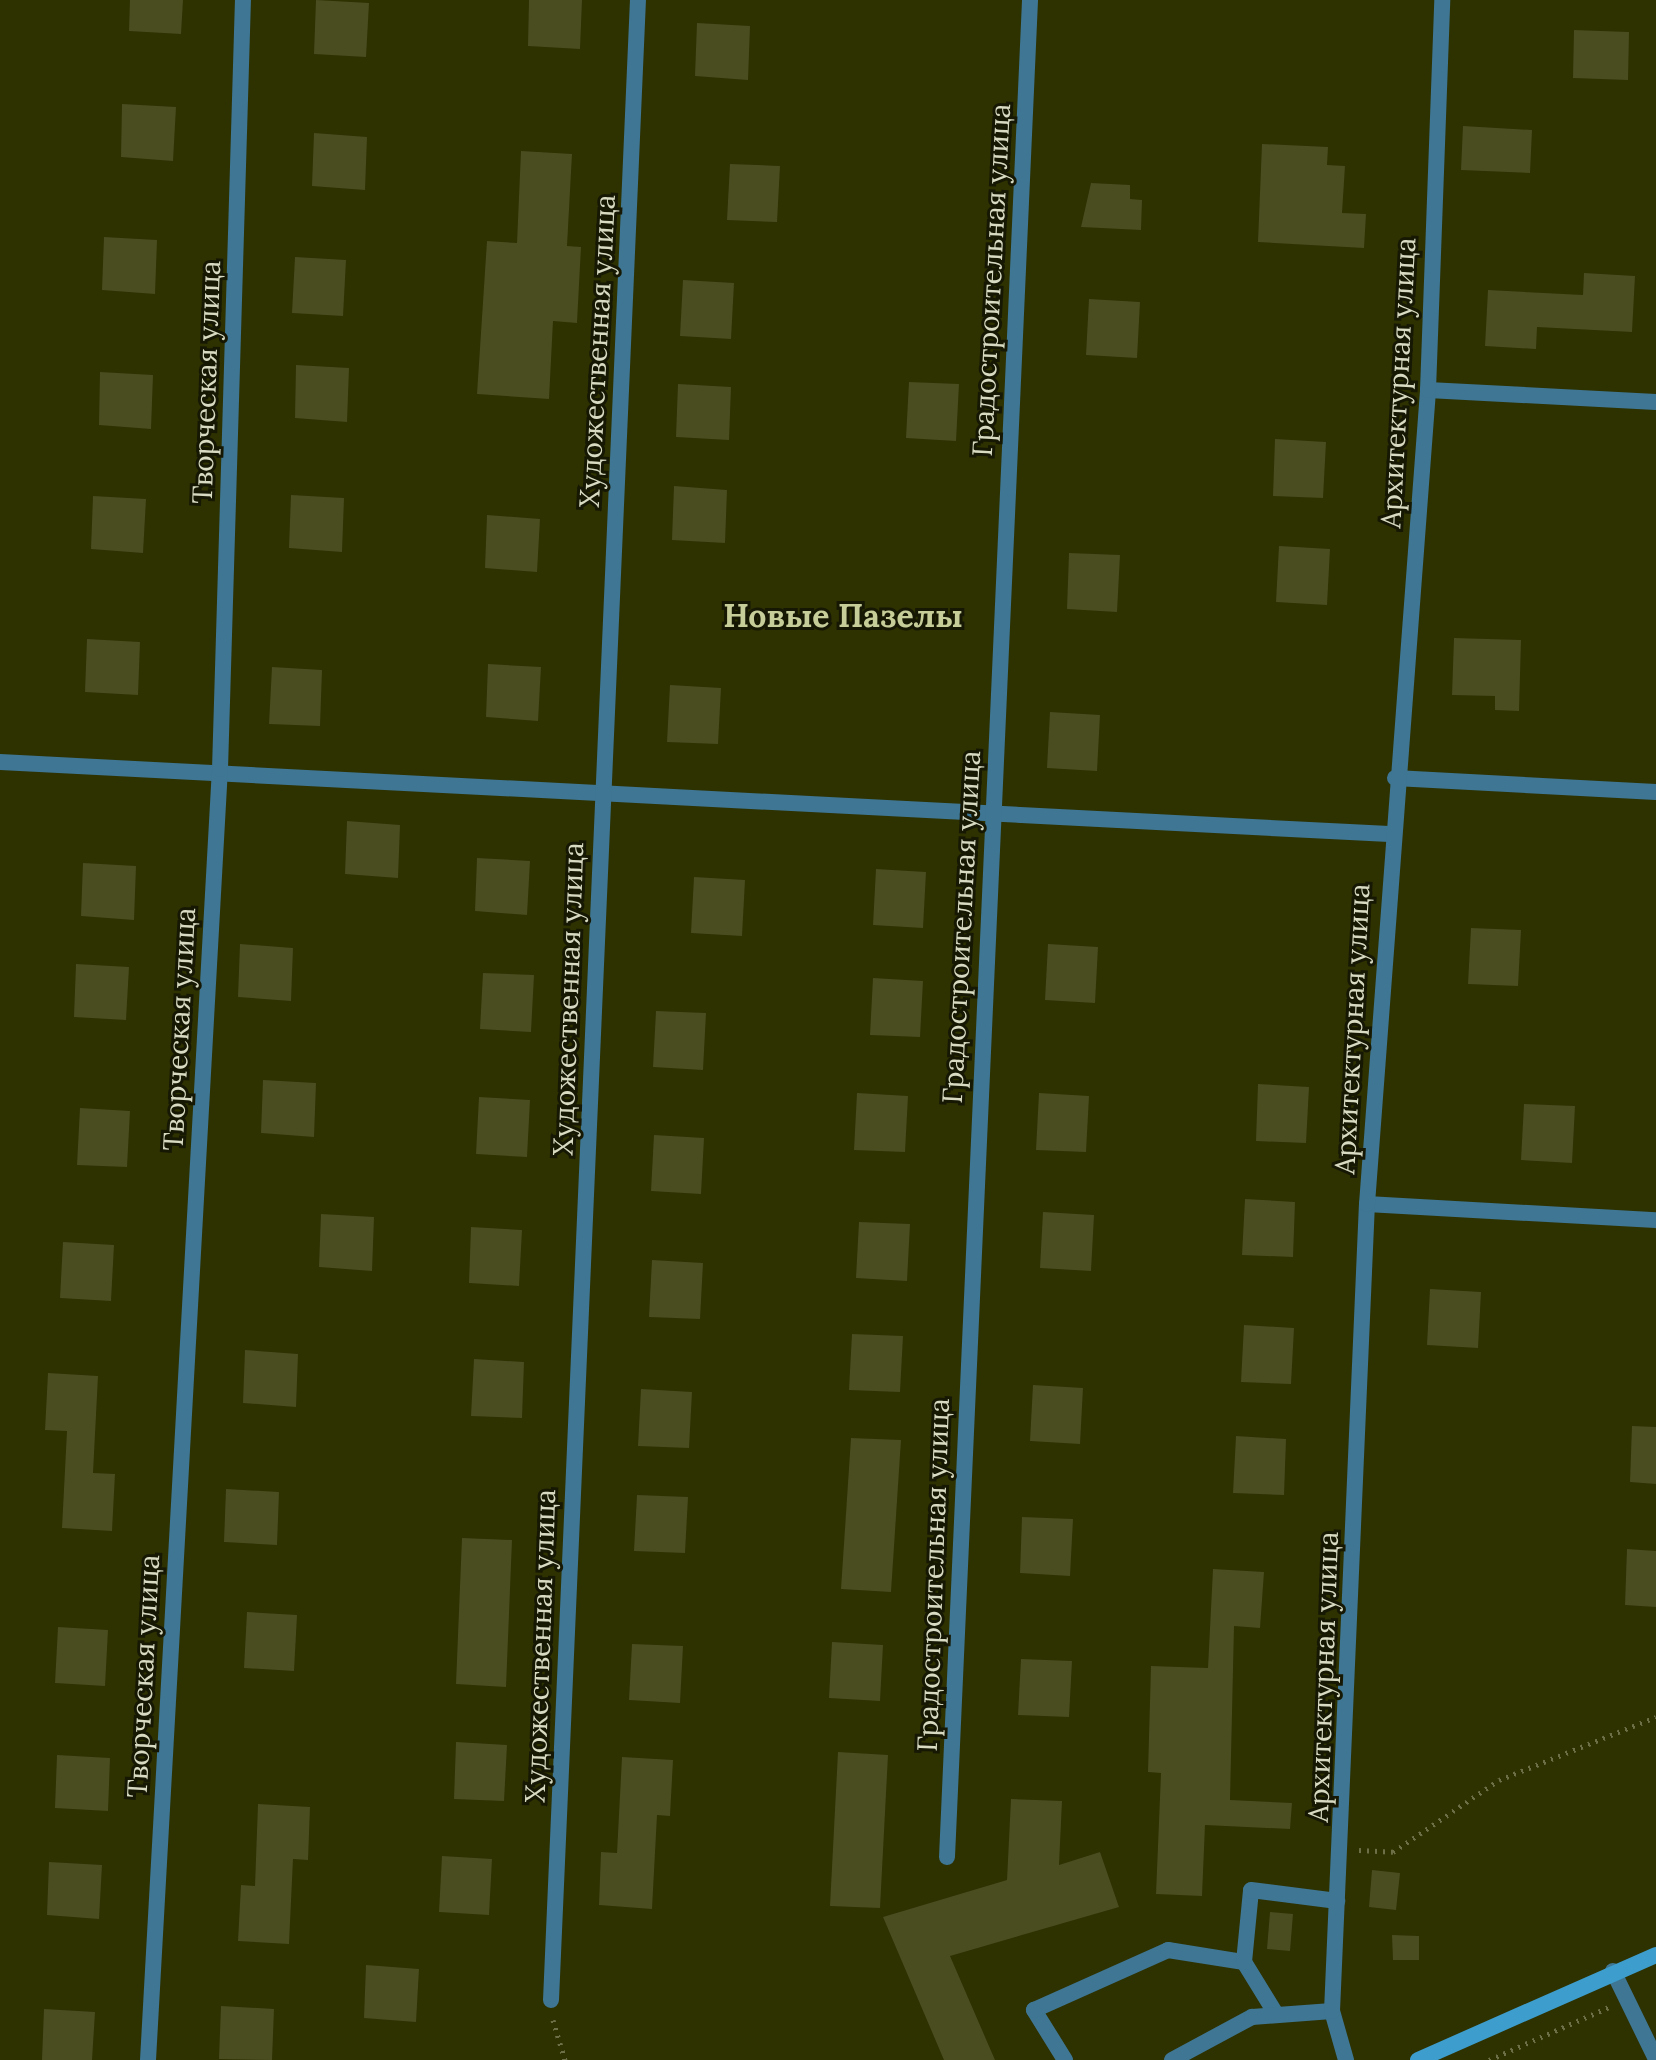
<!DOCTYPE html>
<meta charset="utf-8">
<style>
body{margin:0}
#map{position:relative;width:1656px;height:2060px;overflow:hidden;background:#2e3100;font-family:Lora,serif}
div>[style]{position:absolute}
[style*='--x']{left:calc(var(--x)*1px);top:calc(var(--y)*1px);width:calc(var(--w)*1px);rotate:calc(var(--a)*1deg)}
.building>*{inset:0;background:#494d20}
.path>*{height:5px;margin-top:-2.5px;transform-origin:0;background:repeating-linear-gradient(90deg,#6d7047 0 2px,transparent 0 8px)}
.lane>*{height:16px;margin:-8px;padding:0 8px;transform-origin:8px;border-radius:8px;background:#3e7693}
.street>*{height:16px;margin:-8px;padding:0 8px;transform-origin:8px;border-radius:8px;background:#3e7693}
.secondary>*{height:16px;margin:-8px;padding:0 8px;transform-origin:8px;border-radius:8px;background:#3d9dcc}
span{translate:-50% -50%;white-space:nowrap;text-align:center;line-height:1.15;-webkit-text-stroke:6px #161804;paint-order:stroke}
.street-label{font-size:28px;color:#d8dbc1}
.quarter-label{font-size:32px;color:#c7cd98;font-weight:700}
</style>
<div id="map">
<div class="building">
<div style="clip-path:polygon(130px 0,183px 0,181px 34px,129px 31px)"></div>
<div style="clip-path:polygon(316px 0,369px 3px,366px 57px,314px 54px)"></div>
<div style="clip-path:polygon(529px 0,582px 0,580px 49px,528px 46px)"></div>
<div style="clip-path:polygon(697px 23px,750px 26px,748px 80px,695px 76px)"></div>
<div style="clip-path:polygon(1574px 30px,1629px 32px,1628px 80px,1573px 78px)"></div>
<div style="clip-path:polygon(122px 104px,176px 107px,173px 161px,121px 157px)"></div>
<div style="clip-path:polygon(1463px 126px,1532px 130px,1530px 173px,1461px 170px)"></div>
<div style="clip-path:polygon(314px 133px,367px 137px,365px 190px,312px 186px)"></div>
<div style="clip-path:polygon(1262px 144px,1328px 147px,1327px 165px,1345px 166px,1342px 213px,1366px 214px,1364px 248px,1258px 242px)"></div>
<div style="clip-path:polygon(521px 151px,572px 154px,567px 246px,581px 247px,577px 323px,553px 321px,549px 399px,477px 394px,487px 241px,517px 243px)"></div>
<div style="clip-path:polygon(730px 164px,780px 166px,777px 222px,727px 220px)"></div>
<div style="clip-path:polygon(1091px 183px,1130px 185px,1130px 199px,1142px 200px,1141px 230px,1081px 227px)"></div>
<div style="clip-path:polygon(104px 237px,157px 240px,155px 294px,102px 290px)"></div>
<div style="clip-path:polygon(295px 257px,346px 260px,343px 316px,292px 313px)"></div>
<div style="clip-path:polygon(1584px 273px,1635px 276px,1632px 332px,1537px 327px,1536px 349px,1485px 346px,1488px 290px,1583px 295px)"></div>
<div style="clip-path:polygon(683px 280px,734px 283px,731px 339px,680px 336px)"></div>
<div style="clip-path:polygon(1089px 299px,1140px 302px,1137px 358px,1086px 355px)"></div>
<div style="clip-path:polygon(296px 365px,349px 368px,347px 422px,295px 418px)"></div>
<div style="clip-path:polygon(100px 372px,153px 375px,151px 429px,99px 425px)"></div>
<div style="clip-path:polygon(909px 382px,959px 384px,956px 441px,906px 438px)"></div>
<div style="clip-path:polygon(678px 384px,731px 387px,729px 440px,676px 437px)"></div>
<div style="clip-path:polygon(1275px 439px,1326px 442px,1323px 498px,1273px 496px)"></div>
<div style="clip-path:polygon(674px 486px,727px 490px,725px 543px,672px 540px)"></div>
<div style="clip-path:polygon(291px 495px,344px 498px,342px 552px,289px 548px)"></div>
<div style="clip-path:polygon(93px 496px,146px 499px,143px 553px,91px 549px)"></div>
<div style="clip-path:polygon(487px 515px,540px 519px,537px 572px,485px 568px)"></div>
<div style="clip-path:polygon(1279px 546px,1330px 549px,1327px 605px,1276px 602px)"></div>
<div style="clip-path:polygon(1069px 553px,1120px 555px,1117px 612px,1067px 609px)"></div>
<div style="clip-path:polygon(1454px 638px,1521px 640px,1519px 711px,1495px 710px,1495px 696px,1452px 695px)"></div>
<div style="clip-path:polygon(87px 639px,140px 642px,138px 695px,85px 692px)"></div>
<div style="clip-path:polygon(488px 664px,541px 667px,538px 721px,486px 717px)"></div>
<div style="clip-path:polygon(272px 667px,322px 670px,320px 726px,269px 724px)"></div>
<div style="clip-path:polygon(670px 685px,721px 688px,718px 744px,667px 742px)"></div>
<div style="clip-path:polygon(1050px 712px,1100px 715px,1097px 771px,1047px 768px)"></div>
<div style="clip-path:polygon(347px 821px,400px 825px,398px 878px,345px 874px)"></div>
<div style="clip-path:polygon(477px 858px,530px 861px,527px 915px,475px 911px)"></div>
<div style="clip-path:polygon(83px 863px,136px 866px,134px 920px,81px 916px)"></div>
<div style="clip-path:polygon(876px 869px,926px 872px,923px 928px,873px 925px)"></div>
<div style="clip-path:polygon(694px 877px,745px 880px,742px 936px,691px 933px)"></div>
<div style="clip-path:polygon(1471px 928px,1521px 930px,1518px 986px,1468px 984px)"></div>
<div style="clip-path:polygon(240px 944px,293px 948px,291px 1001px,238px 997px)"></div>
<div style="clip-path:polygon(1048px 944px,1098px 947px,1095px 1003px,1045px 1000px)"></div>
<div style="clip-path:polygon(76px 964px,129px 967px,126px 1020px,74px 1017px)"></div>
<div style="clip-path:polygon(483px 973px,534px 975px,531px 1032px,480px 1029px)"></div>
<div style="clip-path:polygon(873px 978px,923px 981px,920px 1037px,870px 1035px)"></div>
<div style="clip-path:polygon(656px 1011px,706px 1013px,703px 1070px,653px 1067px)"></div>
<div style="clip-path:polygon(263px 1080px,316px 1083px,314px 1137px,261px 1133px)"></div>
<div style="clip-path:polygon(1258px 1084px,1309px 1087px,1306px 1143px,1256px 1141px)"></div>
<div style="clip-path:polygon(857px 1093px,908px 1096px,905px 1152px,854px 1150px)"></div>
<div style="clip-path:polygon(1039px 1093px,1089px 1096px,1086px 1152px,1036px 1150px)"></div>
<div style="clip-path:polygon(479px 1097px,530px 1100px,527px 1157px,476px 1154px)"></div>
<div style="clip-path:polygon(1524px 1104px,1575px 1106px,1572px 1163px,1521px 1160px)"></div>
<div style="clip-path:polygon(80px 1108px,130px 1111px,127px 1167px,77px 1165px)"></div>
<div style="clip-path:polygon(654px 1135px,704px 1138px,701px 1194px,651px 1191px)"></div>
<div style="clip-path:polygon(1245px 1199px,1295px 1202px,1293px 1257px,1242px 1255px)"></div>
<div style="clip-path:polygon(1043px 1212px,1094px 1215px,1091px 1271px,1040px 1268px)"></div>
<div style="clip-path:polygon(321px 1214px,374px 1217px,372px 1271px,319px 1267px)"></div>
<div style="clip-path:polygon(859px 1222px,910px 1224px,907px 1281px,856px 1278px)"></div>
<div style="clip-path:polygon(471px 1227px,522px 1230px,519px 1286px,469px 1283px)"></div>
<div style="clip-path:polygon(63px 1242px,114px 1245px,111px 1301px,60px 1298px)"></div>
<div style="clip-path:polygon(652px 1260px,703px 1263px,700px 1319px,649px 1317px)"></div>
<div style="clip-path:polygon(1430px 1289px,1481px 1292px,1478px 1348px,1427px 1345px)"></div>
<div style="clip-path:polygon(1244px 1325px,1294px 1328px,1291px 1384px,1241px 1382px)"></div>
<div style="clip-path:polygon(852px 1334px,903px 1336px,900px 1392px,849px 1390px)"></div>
<div style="clip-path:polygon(245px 1350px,298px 1354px,296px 1407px,243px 1403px)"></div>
<div style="clip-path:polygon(474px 1359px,524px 1362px,522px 1418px,471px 1416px)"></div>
<div style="clip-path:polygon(48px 1373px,98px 1376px,93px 1473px,115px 1474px,112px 1531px,62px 1528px,67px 1431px,45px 1430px)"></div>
<div style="clip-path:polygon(1033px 1385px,1083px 1388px,1080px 1444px,1030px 1441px)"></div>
<div style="clip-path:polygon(641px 1389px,692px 1392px,689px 1448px,638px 1446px)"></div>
<div style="clip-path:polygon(1632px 1426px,1656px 1427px,1656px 1484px,1630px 1482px)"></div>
<div style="clip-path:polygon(1236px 1436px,1286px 1439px,1284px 1495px,1233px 1493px)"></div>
<div style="clip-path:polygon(851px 1438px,901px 1440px,891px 1592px,841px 1589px)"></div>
<div style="clip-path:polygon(226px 1489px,279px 1492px,277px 1545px,224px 1542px)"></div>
<div style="clip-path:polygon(637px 1495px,688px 1497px,685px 1553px,634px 1551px)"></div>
<div style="clip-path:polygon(1022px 1517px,1073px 1519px,1070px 1576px,1020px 1573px)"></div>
<div style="clip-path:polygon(462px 1538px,512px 1540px,506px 1687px,456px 1684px)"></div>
<div style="clip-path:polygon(1627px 1549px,1656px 1551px,1656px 1607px,1625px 1605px)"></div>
<div style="clip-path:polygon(1213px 1569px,1264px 1572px,1260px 1628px,1234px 1626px,1230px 1800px,1292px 1803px,1290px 1829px,1205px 1825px,1202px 1896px,1156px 1894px,1161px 1773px,1148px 1772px,1151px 1666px,1208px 1668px)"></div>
<div style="clip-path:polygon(247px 1612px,297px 1615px,294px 1671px,244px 1668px)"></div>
<div style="clip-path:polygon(58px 1627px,108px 1630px,105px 1686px,55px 1683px)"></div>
<div style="clip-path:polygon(832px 1642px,883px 1645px,880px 1701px,829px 1698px)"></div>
<div style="clip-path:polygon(632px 1644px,683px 1646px,680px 1703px,629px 1700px)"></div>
<div style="clip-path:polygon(1021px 1659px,1072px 1661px,1069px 1717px,1018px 1715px)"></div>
<div style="clip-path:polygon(456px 1742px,507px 1745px,504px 1801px,454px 1799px)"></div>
<div style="clip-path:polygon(838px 1752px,888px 1755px,880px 1908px,830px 1906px)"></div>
<div style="clip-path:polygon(57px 1755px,110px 1758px,108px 1811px,55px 1808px)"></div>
<div style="clip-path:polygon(622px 1757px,673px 1760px,670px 1816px,657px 1815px,652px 1909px,599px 1905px,601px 1852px,617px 1853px)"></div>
<div style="clip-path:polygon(1011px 1799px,1062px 1801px,1059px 1865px,1100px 1852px,1119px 1907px,950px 1956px,995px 2060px,944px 2060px,883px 1917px,1007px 1880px)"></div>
<div style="clip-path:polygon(258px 1804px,310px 1807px,308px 1860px,293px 1859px,289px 1944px,238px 1941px,241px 1885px,255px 1886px)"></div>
<div style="clip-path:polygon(442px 1856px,492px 1859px,489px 1915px,439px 1912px)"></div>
<div style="clip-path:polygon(49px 1862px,102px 1865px,99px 1919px,47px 1915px)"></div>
<div style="clip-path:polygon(1372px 1870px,1400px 1873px,1396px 1910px,1369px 1907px)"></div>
<div style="clip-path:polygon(1270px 1912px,1293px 1914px,1290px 1951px,1267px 1949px)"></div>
<div style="clip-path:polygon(1392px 1935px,1419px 1936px,1419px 1960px,1393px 1960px)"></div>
<div style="clip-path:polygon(366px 1965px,419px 1969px,416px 2022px,364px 2018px)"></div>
<div style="clip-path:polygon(221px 2006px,274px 2009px,272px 2060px,219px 2059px)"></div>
<div style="clip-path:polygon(44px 2009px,95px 2012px,92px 2060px,42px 2060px)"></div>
</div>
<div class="path">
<div style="--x:1359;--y:1850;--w:34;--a:3"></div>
<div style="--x:1393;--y:1852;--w:128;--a:-34.2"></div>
<div style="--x:1499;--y:1780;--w:169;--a:-21.9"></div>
<div style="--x:553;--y:2020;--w:42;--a:73.3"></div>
<div style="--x:1489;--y:2060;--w:131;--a:-23.8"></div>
</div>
<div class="lane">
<div style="--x:1244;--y:1962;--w:61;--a:58.4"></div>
<div style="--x:1065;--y:2060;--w:59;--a:-121.8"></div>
<div style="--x:1034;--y:2010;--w:147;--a:-24.1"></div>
<div style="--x:1168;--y:1950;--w:77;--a:9"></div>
<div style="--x:1244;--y:1962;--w:72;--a:-84.4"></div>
<div style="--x:1251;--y:1890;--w:87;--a:7.3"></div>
</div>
<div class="street">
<div style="--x:1428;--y:390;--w:228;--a:3"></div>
<div style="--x:0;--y:762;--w:1391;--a:2.97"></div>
<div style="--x:1395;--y:778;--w:261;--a:3.1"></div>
<div style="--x:1367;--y:1204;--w:289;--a:3.2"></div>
<div style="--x:947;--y:1857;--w:1859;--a:-87.44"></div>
<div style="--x:1613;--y:1971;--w:98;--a:64"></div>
<div style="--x:551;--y:2000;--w:2002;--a:-87.51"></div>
<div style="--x:148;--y:2060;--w:1293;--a:-86.81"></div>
<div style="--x:220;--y:769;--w:769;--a:-88.29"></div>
<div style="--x:1172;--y:2060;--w:91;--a:-28.3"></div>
<div style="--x:1252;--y:2017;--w:80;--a:-4.3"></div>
<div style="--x:1346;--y:2060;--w:51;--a:-105.9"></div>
<div style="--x:1332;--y:2011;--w:808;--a:-87.52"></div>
<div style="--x:1367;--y:1204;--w:816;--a:-85.71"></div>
<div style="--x:1428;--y:390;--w:390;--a:-87.9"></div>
</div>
<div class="secondary">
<div style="--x:1418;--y:2060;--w:260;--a:-23.8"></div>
</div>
<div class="street-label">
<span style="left:991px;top:280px;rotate:-87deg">Градостроительная улица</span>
<span style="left:597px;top:351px;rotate:-87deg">Художественная улица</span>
<span style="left:206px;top:382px;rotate:-88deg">Творческая улица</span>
<span style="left:1398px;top:383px;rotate:-87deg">Архитектурная улица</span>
<span style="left:961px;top:927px;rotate:-87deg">Градостроительная улица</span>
<span style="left:568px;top:999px;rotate:-88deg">Художественная улица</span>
<span style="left:179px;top:1029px;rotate:-87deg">Творческая улица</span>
<span style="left:1352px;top:1029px;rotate:-87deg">Архитектурная улица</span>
<span style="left:933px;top:1575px;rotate:-88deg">Градостроительная улица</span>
<span style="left:540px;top:1646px;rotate:-88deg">Художественная улица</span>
<span style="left:143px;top:1676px;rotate:-87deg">Творческая улица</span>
<span style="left:1323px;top:1677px;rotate:-88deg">Архитектурная улица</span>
</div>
<div class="quarter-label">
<span style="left:843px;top:616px">Новые Пазелы</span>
</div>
</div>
